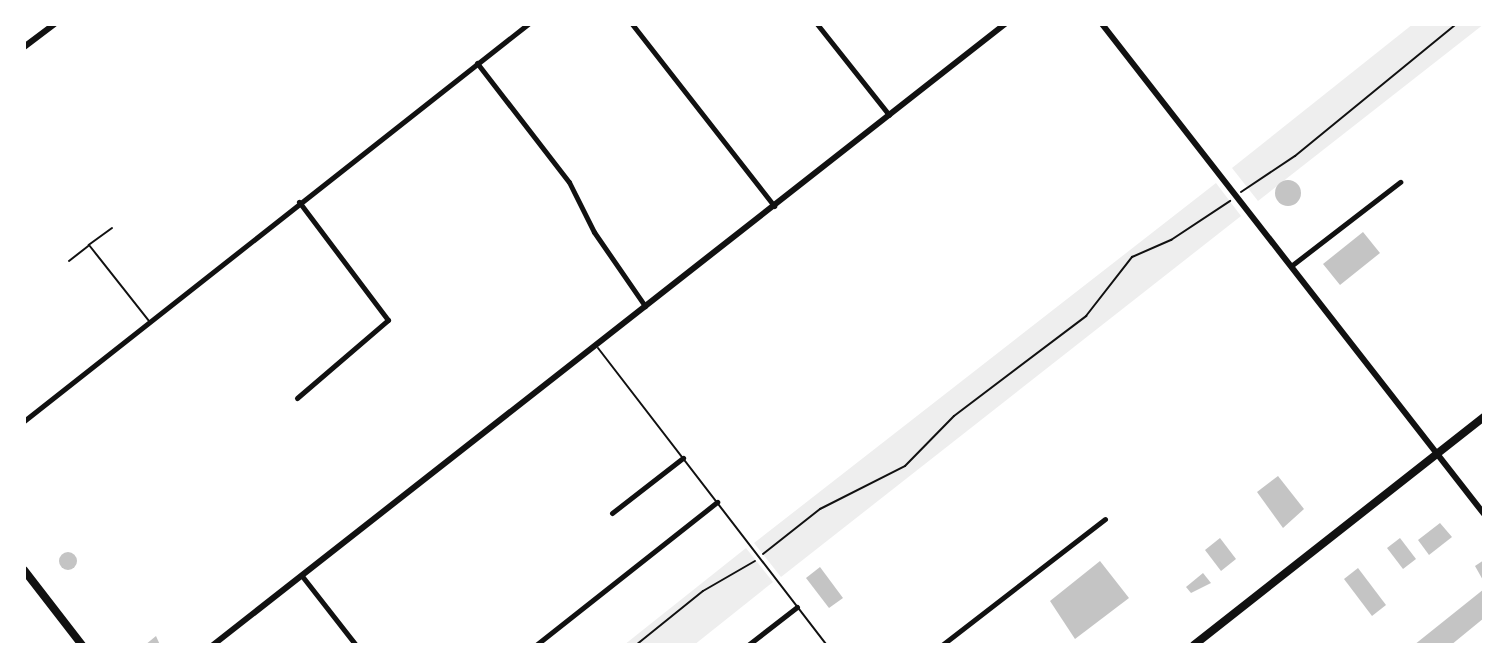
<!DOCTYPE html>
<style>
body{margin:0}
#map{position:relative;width:1508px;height:669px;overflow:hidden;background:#fff;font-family:"Fira Sans Condensed",sans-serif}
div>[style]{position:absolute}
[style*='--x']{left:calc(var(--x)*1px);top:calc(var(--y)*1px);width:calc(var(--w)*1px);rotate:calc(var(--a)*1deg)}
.green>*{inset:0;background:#eee}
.building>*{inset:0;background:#c4c4c4}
.round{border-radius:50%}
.path>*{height:2px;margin:-1px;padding:0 1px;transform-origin:1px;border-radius:1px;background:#111}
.service>*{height:2px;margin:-1px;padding:0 1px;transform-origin:1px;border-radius:1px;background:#111}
.minor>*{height:5px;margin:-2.5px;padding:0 2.5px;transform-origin:2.5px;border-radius:2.5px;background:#111}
.tertiary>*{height:6px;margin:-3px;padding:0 3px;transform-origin:3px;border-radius:3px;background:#111}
.primary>*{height:8px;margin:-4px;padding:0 4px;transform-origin:4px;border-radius:4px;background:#111}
span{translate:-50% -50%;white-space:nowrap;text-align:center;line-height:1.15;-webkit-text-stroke:8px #fff;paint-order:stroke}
.frame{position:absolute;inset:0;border:26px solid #fff;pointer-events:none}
</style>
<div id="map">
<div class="green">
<div style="clip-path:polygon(1413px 24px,1484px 24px,1258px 201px,1232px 168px)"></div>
<div style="clip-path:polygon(1216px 183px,1241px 216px,781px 577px,754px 543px)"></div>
<div style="clip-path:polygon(746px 548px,773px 582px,694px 645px,624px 645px)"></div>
</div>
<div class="building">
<div class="round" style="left:1275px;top:180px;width:26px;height:26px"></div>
<div style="clip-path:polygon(1363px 232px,1380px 253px,1340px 285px,1323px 264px)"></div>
<div style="clip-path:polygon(1278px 476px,1304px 509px,1283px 528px,1257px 492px)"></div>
<div style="clip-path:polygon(1440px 523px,1452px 537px,1429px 555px,1418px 540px)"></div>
<div style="clip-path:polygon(1220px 538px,1236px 559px,1221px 571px,1205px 550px)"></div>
<div style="clip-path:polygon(1400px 538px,1416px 559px,1403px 569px,1387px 548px)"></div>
<div class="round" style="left:59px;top:552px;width:18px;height:18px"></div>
<div style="clip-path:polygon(1484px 560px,1484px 582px,1475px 566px)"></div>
<div style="clip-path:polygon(1100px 561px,1129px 598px,1075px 639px,1050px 601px)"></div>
<div style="clip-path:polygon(820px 567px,843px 598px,829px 608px,806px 578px)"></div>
<div style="clip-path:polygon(1358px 568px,1386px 605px,1372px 616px,1344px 579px)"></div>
<div style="clip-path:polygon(1203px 573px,1211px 583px,1191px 593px,1186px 587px)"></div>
<div style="clip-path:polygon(1484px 589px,1484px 618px,1451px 645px,1414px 645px)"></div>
<div style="clip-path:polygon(156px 636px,160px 645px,145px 645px)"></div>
</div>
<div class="path">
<div style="--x:1241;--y:192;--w:65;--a:-33.7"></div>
<div style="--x:1295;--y:156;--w:208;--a:-39.3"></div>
<div style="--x:763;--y:554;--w:73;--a:-38.3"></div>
<div style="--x:820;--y:509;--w:95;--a:-26.8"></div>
<div style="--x:905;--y:466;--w:70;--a:-45.6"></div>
<div style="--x:954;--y:416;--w:166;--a:-37.1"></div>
<div style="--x:1086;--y:316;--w:75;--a:-52.1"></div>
<div style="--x:1132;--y:257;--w:43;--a:-23.6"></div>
<div style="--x:1171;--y:240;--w:71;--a:-33.5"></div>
<div style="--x:636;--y:645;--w:86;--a:-38.9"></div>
<div style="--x:703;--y:591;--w:60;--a:-30"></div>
</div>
<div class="service">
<div style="--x:112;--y:228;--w:29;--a:144"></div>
<div style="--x:89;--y:245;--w:97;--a:51.7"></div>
<div style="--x:69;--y:261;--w:24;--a:-38"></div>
<div style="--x:598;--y:348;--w:375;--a:52.4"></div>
</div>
<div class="minor">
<div style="--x:632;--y:24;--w:231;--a:52"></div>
<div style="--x:817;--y:24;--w:116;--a:51.6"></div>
<div style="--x:477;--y:63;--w:150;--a:52.3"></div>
<div style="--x:569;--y:182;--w:56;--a:63.4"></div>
<div style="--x:594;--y:232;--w:90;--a:55.4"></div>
<div style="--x:1291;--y:266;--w:138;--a:-37.6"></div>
<div style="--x:297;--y:398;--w:120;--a:-40.6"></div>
<div style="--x:388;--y:320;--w:148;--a:-127"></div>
<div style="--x:24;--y:421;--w:642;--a:-38.23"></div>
<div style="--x:612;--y:513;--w:90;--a:-37.8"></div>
<div style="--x:302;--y:576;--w:88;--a:52"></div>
<div style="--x:536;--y:645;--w:231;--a:-38.3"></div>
<div style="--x:748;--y:645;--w:62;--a:-37.8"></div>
<div style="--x:942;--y:645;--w:206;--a:-37.7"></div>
</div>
<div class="tertiary">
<div style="--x:1102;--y:24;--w:621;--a:52.06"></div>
<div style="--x:24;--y:47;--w:38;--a:-37"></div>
<div style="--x:213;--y:645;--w:1006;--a:-38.1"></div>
</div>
<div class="primary">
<div style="--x:24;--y:570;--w:95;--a:52.3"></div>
<div style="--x:1194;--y:645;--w:369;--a:-38.2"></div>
</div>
<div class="frame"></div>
</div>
